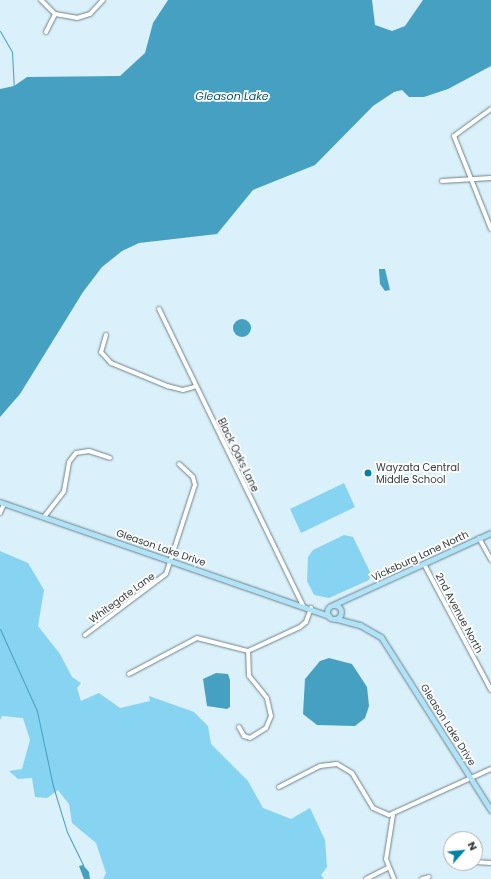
<!DOCTYPE html>
<style>
body{margin:0}
#map{position:relative;width:491px;height:879px;overflow:hidden;background:#daf0fa;font-family:Poppins,sans-serif}
div>[style]{position:absolute}
[style*='--x']{left:calc(var(--x)*1px);top:calc(var(--y)*1px);width:calc(var(--w)*1px);rotate:calc(var(--a)*1deg)}
.green>*{inset:0;background:#86d3f2}
.water>*{inset:0;background:#46a0c1}
.round{border-radius:50%}
.stream>*{height:1px;margin:-0.5px;padding:0 0.5px;transform-origin:0.5px;border-radius:0.5px;background:#46a0c1}
.roads{filter:drop-shadow(0 0 1px #6e828a) drop-shadow(0 0 1px #6e828a)}
.minor>*{height:4px;margin:-2px;padding:0 2px;transform-origin:2px;border-radius:2px;background:#fff}
.major>*{height:5px;margin:-2.5px;padding:0 2.5px;transform-origin:2.5px;border-radius:2.5px;background:#b0e3f7}
.major>.ring{margin:-2.5px;padding:0;box-sizing:content-box;background:none;border:5px solid #b0e3f7;border-radius:50%}
.dots>*{width:11px;height:11px;translate:-50% -50%;box-sizing:border-box;border:2px solid #fff;border-radius:50%}
span{translate:-50% -50%;white-space:nowrap;text-align:center;line-height:1.15;-webkit-text-stroke:3.5px #fff;paint-order:stroke}
.street-label{font-size:10px;color:#323b3e}
.poi-label{font-size:10px;color:#323b3e}
.left{translate:0 -50%;text-align:left}
.water-label{font-size:11px;color:#04536b;font-style:italic}
.north{position:absolute;left:443px;top:831px;width:40px;height:40px;box-sizing:border-box;background:#fff;border:1px solid #adb1b2;border-radius:50%;rotate:63deg;font-size:11px;font-weight:700;line-height:16px;text-align:center;color:#323b3e}
.north::after{content:'';display:block;margin:auto;width:14px;height:18px;background:#0082a6;clip-path:polygon(50% 0,100% 100%,50% 72%,0 100%)}
</style>
<div id="map">
<div class="green">
<div style="clip-path:polygon(344px 483px,355px 507px,301px 533px,290px 509px)"></div>
<div style="clip-path:polygon(344px 535px,353px 537px,371px 574px,369px 580px,329px 598px,314px 595px,307px 581px,308px 557px,313px 550px)"></div>
<div style="clip-path:polygon(0 551px,28px 563px,44px 590px,38px 626px,60px 654px,72px 677px,81px 683px,77px 688px,81px 701px,99px 693px,120px 708px,150px 701px,149px 696px,194px 712px,208px 726px,211px 744px,248px 781px,263px 808px,291px 819px,310px 808px,325px 840px,327px 867px,321px 875px,324px 879px,103px 879px,106px 873px,96px 843px,72px 823px,69px 804px,58px 790px,47px 798px,35px 797px,32px 778px,18px 779px,9px 771px,22px 769px,30px 740px,23px 718px,2px 716px,0 720px)"></div>
</div>
<div class="water">
<div style="clip-path:polygon(168px 0,372px 0,375px 25px,392px 31px,405px 26px,423px 0,491px 0,491px 66px,448px 89px,424px 97px,409px 97px,402px 90px,394px 92px,373px 106px,315px 165px,253px 190px,217px 234px,139px 243px,122px 251px,102px 267px,83px 292px,20px 394px,0 417px,0 89px,14px 86px,27px 77px,120px 76px,145px 53px,153px 23px)"></div>
<div style="clip-path:polygon(379px 269px,385px 269px,390px 290px,385px 291px,380px 284px)"></div>
<div class="round" style="left:233px;top:319px;width:18px;height:18px"></div>
<div style="clip-path:polygon(329px 658px,352px 664px,367px 687px,369px 706px,365px 718px,355px 726px,317px 725px,303px 714px,305px 679px,320px 661px)"></div>
<div style="clip-path:polygon(216px 673px,228px 674px,230px 680px,230px 707px,227px 709px,207px 706px,203px 679px)"></div>
<div style="clip-path:polygon(83px 865px,89px 872px,90px 879px,84px 879px,79px 866px)"></div>
</div>
<div class="stream">
<div style="--x:0;--y:31;--w:24;--a:60"></div>
<div style="--x:12;--y:52;--w:34;--a:87"></div>
<div style="--x:0;--y:629;--w:90;--a:65.7"></div>
<div style="--x:37;--y:711;--w:77;--a:78"></div>
<div style="--x:53;--y:786;--w:48;--a:73.1"></div>
<div style="--x:67;--y:832;--w:37;--a:64"></div>
</div>
<div class="roads">
<div class="minor">
<div style="--x:41;--y:0;--w:20;--a:45"></div>
<div style="--x:55;--y:14;--w:22;--a:10"></div>
<div style="--x:77;--y:18;--w:14;--a:-17"></div>
<div style="--x:90;--y:14;--w:19;--a:-47"></div>
<div style="--x:46;--y:32;--w:20;--a:-63"></div>
<div style="--x:491;--y:109;--w:46;--a:143.9"></div>
<div style="--x:454;--y:136;--w:100;--a:68.3"></div>
<div style="--x:442;--y:181;--w:49;--a:-3.5"></div>
<div style="--x:159;--y:309;--w:331;--a:64.1"></div>
<div style="--x:106;--y:335;--w:18;--a:106"></div>
<div style="--x:101;--y:352;--w:15;--a:48"></div>
<div style="--x:111;--y:363;--w:61;--a:22.3"></div>
<div style="--x:167;--y:386;--w:16;--a:14"></div>
<div style="--x:183;--y:390;--w:11;--a:-15"></div>
<div style="--x:0;--y:513;--w:10;--a:-66"></div>
<div style="--x:44;--y:517;--w:33;--a:-52"></div>
<div style="--x:64;--y:491;--w:29;--a:-80"></div>
<div style="--x:69;--y:462;--w:11;--a:-52"></div>
<div style="--x:76;--y:453;--w:13;--a:-9"></div>
<div style="--x:89;--y:451;--w:22;--a:18"></div>
<div style="--x:479;--y:538;--w:25;--a:61"></div>
<div style="--x:424;--y:564;--w:143;--a:62"></div>
<div style="--x:85;--y:635;--w:101;--a:-37"></div>
<div style="--x:166;--y:574;--w:94;--a:-72"></div>
<div style="--x:195;--y:485;--w:8;--a:-104"></div>
<div style="--x:193;--y:477;--w:19;--a:-137"></div>
<div style="--x:129;--y:674;--w:77;--a:-27.9"></div>
<div style="--x:197;--y:638;--w:53;--a:14.3"></div>
<div style="--x:248;--y:651;--w:57;--a:-24.8"></div>
<div style="--x:300;--y:627;--w:8;--a:-40"></div>
<div style="--x:306;--y:622;--w:15;--a:-70"></div>
<div style="--x:239;--y:727;--w:10;--a:61"></div>
<div style="--x:244;--y:736;--w:6;--a:18"></div>
<div style="--x:250;--y:738;--w:19;--a:-32"></div>
<div style="--x:266;--y:728;--w:13;--a:-67"></div>
<div style="--x:271;--y:716;--w:18;--a:-103"></div>
<div style="--x:267;--y:698;--w:28;--a:-129"></div>
<div style="--x:249;--y:676;--w:25;--a:-92"></div>
<div style="--x:279;--y:787;--w:46;--a:-27.1"></div>
<div style="--x:320;--y:766;--w:17;--a:-7"></div>
<div style="--x:337;--y:764;--w:17;--a:31"></div>
<div style="--x:352;--y:773;--w:41;--a:59"></div>
<div style="--x:373;--y:808;--w:17;--a:24"></div>
<div style="--x:389;--y:815;--w:112;--a:-24.3"></div>
<div style="--x:393;--y:815;--w:45;--a:99"></div>
<div style="--x:386;--y:859;--w:22;--a:68"></div>
<div style="--x:475;--y:862;--w:16;--a:4"></div>
<div style="--x:366;--y:879;--w:25;--a:-27"></div>
<div style="--x:422;--y:879;--w:7;--a:-16"></div>
</div>
<div class="major">
<div style="--x:0;--y:502;--w:348;--a:19.1"></div>
<div style="--x:335;--y:604;--w:171;--a:-24.5"></div>
<div class="ring" style="left:327px;top:605px;width:9px;height:9px"></div>
<div style="--x:337;--y:619;--w:24;--a:15"></div>
<div style="--x:360;--y:625;--w:24;--a:30"></div>
<div style="--x:381;--y:637;--w:205;--a:57.6"></div>
</div>
</div>
<div class="dots">
<div style="left:368px;top:473px;background:#0082a6"></div>
</div>
<div class="street-label">
<span style="left:238px;top:455px;rotate:64deg">Black Oaks Lane</span>
<span style="left:161px;top:548px;rotate:19deg">Gleason Lake Drive</span>
<span style="left:420px;top:556px;rotate:-25deg">Vicksburg Lane North</span>
<span style="left:122px;top:598px;rotate:-36deg">Whitegate Lane</span>
<span style="left:459px;top:613px;rotate:62deg">2nd Avenue North</span>
<span style="left:448px;top:725px;rotate:58deg">Gleason Lake Drive</span>
</div>
<div class="poi-label">
<span class="left" style="left:376px;top:473px">Wayzata Central<br>Middle School</span>
</div>
<div class="water-label">
<span style="left:232px;top:96px">Gleason Lake</span>
</div>
<div class="north">N</div>
</div>
